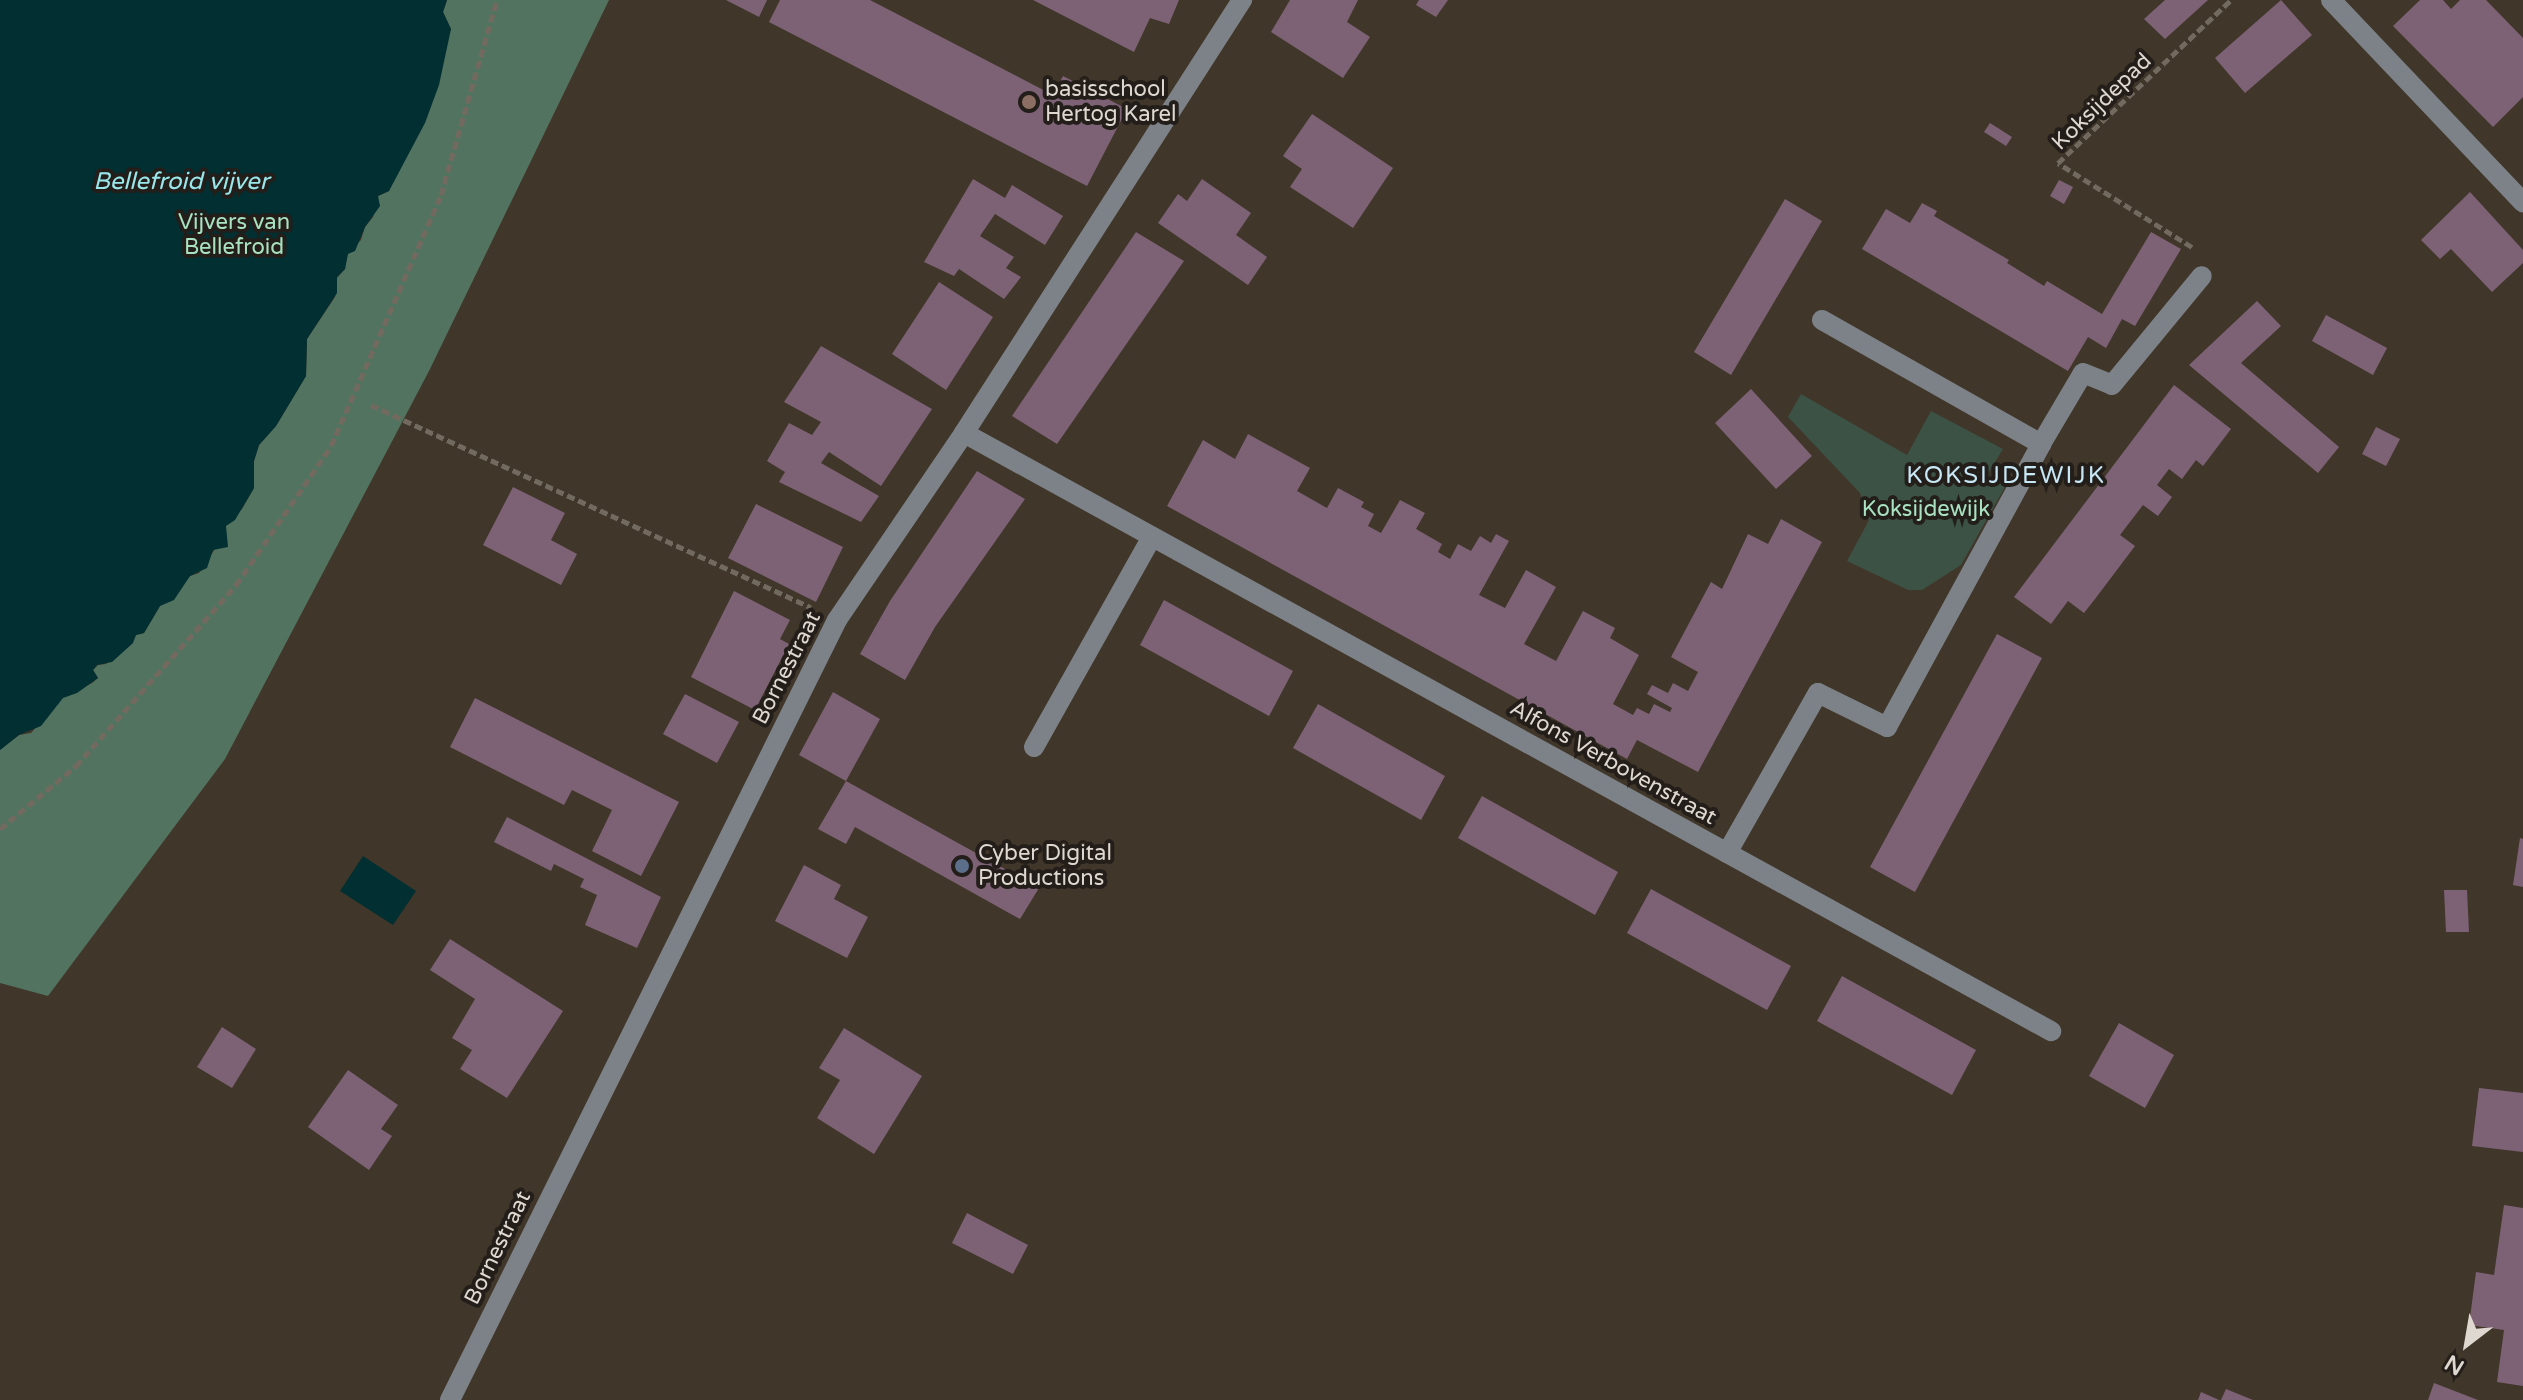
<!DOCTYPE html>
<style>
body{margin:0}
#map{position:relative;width:2523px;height:1400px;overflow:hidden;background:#40362a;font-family:"Varela Round",sans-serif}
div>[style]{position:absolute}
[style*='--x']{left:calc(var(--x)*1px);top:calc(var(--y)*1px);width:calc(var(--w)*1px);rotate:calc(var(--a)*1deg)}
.green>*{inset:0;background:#3b5245}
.forest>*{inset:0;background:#537361}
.water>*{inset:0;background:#022f31}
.building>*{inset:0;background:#7d6276}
.path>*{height:5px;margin-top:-2.5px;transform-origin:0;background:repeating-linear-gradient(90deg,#72695f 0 8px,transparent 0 12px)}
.minor>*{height:20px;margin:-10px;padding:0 10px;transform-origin:10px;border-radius:10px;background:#7d8288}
.dots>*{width:22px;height:22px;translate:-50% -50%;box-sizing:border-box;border:4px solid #231e19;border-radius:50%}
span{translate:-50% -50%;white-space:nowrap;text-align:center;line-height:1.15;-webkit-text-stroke:8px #231e19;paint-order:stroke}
.poi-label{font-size:22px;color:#dfd8d1}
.left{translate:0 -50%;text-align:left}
.street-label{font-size:22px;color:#dfd8d1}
.park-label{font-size:22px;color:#a8e2c1}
.water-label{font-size:24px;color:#9ae7eb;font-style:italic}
.neighbourhood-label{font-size:24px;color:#c7e7f6;letter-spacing:2px}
.north{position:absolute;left:2427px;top:1304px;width:80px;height:80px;-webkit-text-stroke:6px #231e19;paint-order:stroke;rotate:211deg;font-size:22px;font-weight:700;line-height:32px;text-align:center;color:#dfd8d1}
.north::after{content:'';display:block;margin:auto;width:28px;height:36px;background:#dfd8d1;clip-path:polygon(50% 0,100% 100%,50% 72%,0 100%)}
</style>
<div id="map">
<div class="green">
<div style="clip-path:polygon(1801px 394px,1907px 455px,1931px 411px,2003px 449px,1987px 475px,2005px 487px,1961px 565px,1922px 590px,1908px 590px,1847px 561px,1869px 520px,1860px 493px,1788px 417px)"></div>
</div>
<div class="forest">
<div style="clip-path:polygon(447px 0,609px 0,429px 371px,225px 759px,48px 996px,0 983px,0 750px,19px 735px,31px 733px,63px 697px,92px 683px,98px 678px,93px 670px,98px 665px,106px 664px,136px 635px,144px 633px,160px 606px,190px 576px,199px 573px,225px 534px,226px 525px,242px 509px,254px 488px,254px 461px,259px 445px,276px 426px,306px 376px,307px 339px,335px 297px,337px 278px,345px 269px,347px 254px,361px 240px,365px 227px,373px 217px,378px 196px,389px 191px,451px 29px,443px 12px)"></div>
</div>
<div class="water">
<div style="clip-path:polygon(0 0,447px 0,443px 12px,451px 29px,439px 85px,425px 123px,389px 191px,378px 196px,380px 206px,365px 227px,355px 251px,348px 254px,345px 269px,337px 277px,337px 293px,307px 339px,306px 376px,276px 426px,259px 445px,254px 461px,254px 488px,235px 520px,226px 526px,228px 547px,213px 550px,207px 568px,190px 576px,174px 600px,160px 606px,144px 633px,136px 635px,133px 643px,112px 662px,97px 665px,93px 670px,98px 678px,77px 693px,63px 698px,41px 726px,19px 735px,0 750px)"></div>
<div style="clip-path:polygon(363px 856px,416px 891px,393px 925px,340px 891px)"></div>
</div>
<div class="building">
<div style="clip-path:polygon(726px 0,767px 0,759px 17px)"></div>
<div style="clip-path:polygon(780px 0,870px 0,1053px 95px,1063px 76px,1127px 109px,1087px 186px,769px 22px)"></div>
<div style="clip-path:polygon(1033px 0,1179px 0,1169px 24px,1150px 18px,1134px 52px)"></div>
<div style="clip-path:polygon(1290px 0,1358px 0,1347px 22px,1370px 37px,1343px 78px,1271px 32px)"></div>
<div style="clip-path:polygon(1419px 0,1448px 0,1436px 17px,1416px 5px)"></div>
<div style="clip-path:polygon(2165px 0,2208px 0,2165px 39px,2144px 19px)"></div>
<div style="clip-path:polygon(2281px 0,2312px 35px,2245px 93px,2215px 58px)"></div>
<div style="clip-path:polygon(2420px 0,2443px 0,2451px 9px,2460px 0,2486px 0,2523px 38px,2523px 97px,2493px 127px,2393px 26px)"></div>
<div style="clip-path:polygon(1312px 114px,1393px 168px,1353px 228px,1290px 187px,1302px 169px,1283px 156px)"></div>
<div style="clip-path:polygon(1990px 123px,2012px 137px,2006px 146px,1984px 132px)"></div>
<div style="clip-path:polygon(973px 179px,1005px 198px,1012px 185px,1063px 216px,1045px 245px,995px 214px,980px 236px,1014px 257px,1006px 268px,1021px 277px,1004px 299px,959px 269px,954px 276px,924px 262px)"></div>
<div style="clip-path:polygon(1202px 179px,1251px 213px,1236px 235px,1267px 257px,1248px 285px,1158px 223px,1178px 194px,1187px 201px)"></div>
<div style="clip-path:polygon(2059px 180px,2073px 187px,2064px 204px,2050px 196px)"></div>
<div style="clip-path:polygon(2470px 192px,2523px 250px,2523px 263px,2492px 292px,2451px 249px,2440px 259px,2421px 240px)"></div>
<div style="clip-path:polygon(1785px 199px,1822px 221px,1731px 375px,1694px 352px)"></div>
<div style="clip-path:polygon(1922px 203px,1937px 211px,1934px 216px,2009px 260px,2007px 263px,2044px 286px,2047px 281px,2102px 314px,2151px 232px,2181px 249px,2135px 326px,2122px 319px,2106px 348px,2088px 337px,2068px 371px,1862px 249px,1886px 209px,1910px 223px)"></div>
<div style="clip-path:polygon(1136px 232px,1184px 261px,1057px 444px,1012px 416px)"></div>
<div style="clip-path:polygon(939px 282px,993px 317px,946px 390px,892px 354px)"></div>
<div style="clip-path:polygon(2257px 301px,2281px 326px,2241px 363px,2339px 447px,2318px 473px,2189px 365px)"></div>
<div style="clip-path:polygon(2326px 315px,2387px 348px,2373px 375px,2312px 341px)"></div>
<div style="clip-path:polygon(821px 346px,932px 409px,881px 486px,829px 452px,821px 463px,879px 496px,861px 522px,779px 482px,785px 472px,767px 461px,789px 423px,812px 435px,821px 422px,784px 402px)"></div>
<div style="clip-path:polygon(2174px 385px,2231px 429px,2203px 466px,2196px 460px,2182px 479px,2169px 469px,2157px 485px,2172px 497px,2158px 516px,2143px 505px,2120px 535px,2135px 546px,2095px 599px,2084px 613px,2068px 601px,2051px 624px,2014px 597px)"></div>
<div style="clip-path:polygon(1751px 389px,1812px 456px,1776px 489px,1715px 423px)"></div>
<div style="clip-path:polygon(2376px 427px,2400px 439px,2386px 466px,2362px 454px)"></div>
<div style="clip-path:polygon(1248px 434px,1310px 468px,1297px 491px,1327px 508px,1338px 488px,1364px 502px,1361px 507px,1374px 514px,1368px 526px,1381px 533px,1400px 500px,1425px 513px,1416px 529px,1442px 544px,1438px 552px,1450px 559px,1458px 544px,1471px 551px,1480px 536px,1491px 543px,1496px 534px,1509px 541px,1479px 595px,1505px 608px,1526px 570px,1556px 587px,1524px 644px,1556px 661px,1583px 611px,1615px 628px,1610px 638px,1639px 655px,1613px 704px,1633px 715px,1637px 708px,1649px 714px,1654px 704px,1670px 712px,1672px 708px,1647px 694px,1652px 685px,1668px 693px,1673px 683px,1688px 691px,1698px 672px,1671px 657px,1711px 582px,1722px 589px,1748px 534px,1768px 544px,1781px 519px,1822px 542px,1698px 772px,1637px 740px,1627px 759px,1167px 506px,1203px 440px,1235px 459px)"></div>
<div style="clip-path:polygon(977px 471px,1025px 499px,935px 627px,905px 680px,860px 654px,890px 601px)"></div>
<div style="clip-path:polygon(513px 487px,565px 513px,551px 540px,577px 554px,561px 585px,483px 545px)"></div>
<div style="clip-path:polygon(756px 504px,843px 547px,816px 602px,728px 558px)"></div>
<div style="clip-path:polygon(734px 591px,790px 620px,780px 639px,789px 644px,755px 710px,691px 677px)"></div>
<div style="clip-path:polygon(1164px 600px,1293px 671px,1269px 716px,1140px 645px)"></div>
<div style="clip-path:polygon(1997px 634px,2042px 658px,1915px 892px,1870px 867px)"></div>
<div style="clip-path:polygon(833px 692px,880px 719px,846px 781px,799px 755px)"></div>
<div style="clip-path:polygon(685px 694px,739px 722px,717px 763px,663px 734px)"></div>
<div style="clip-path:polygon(475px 698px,679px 802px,641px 876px,592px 851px,612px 810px,572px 790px,564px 805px,450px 747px)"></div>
<div style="clip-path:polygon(1318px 704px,1445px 776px,1421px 820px,1293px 748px)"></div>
<div style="clip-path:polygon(846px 781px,1039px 888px,1020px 919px,855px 827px,846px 844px,818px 829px)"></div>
<div style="clip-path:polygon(1482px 796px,1618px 872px,1595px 915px,1458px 838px)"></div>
<div style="clip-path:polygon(507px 817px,661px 897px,637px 948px,585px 925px,597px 895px,580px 887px,584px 879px,554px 864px,551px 871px,494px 842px)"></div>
<div style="clip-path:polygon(2520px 838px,2523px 839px,2523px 887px,2513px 885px)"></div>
<div style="clip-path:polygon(804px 865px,841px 885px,834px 899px,868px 917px,847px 958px,775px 921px)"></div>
<div style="clip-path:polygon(1651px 889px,1791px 966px,1767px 1010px,1627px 933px)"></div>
<div style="clip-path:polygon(2444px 890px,2467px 890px,2469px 932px,2446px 932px)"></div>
<div style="clip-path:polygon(450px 939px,563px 1011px,507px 1098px,460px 1069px,472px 1050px,452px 1038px,475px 999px,430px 970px)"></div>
<div style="clip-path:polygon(1842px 976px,1976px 1050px,1952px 1095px,1817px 1021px)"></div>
<div style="clip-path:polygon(2119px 1023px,2174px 1055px,2145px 1108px,2089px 1076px)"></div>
<div style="clip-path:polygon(222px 1027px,256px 1049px,232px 1088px,197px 1067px)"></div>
<div style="clip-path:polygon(844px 1028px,922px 1076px,874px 1154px,817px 1118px,840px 1080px,819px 1068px)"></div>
<div style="clip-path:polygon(348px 1070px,398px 1105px,381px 1129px,392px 1136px,369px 1170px,308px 1127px)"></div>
<div style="clip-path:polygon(2479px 1088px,2523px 1093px,2523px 1152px,2472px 1146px)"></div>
<div style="clip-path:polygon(2504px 1205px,2523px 1208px,2523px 1386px,2497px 1382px,2504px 1330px,2469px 1325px,2476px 1272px,2494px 1275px)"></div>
<div style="clip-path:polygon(967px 1213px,1028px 1245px,1013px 1274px,952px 1243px)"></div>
<div style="clip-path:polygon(2434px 1383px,2478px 1400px,2428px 1400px)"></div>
<div style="clip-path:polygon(2226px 1389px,2253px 1400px,2221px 1400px)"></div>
<div style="clip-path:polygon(2201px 1392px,2219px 1400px,2198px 1400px)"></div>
</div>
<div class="path">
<div style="--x:2192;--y:247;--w:158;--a:-147.9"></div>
<div style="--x:2058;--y:163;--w:238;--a:-43.3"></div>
<div style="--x:371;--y:405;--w:484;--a:24.7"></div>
<div style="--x:0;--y:829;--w:99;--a:-39.7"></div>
<div style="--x:76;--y:766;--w:242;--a:-48.5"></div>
<div style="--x:236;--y:585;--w:168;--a:-55.6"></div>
<div style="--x:331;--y:446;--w:274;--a:-66.3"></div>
<div style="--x:441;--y:195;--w:203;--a:-74"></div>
</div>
<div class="minor">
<div style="--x:2331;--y:0;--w:279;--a:46.5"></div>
<div style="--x:1822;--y:320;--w:252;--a:29.5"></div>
<div style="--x:2041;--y:444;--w:82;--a:-59.4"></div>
<div style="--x:2083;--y:373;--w:31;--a:22"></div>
<div style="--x:2112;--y:385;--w:141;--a:-50.5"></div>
<div style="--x:964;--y:433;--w:1241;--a:28.82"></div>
<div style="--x:1034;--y:747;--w:241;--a:-60.7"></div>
<div style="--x:1727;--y:853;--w:184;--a:-60.4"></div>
<div style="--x:1818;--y:693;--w:77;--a:26.2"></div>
<div style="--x:1887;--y:727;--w:322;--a:-61.4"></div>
<div style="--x:450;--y:1400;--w:871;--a:-63.61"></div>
<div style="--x:837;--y:620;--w:226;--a:-55.8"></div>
<div style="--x:964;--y:433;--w:515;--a:-57.3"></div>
</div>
<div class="dots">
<div style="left:1029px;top:102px;background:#8d6e63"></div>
<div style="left:962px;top:866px;background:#5c6f8a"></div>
</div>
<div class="poi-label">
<span class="left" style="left:1045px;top:102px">basisschool<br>Hertog Karel</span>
<span class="left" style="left:978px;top:866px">Cyber Digital<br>Productions</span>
</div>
<div class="street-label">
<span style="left:2102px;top:102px;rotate:-44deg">Koksijdepad</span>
<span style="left:787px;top:668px;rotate:-63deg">Bornestraat</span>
<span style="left:1613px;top:763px;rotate:29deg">Alfons Verbovenstraat</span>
<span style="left:498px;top:1248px;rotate:-64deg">Bornestraat</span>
</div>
<div class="park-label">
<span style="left:234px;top:235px">Vijvers van<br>Bellefroid</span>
<span style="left:1926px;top:510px">Koksijdewijk</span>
</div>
<div class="water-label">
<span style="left:181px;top:182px">Bellefroid vijver</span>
</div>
<div class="neighbourhood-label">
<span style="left:2006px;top:476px">KOKSIJDEWIJK</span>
</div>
<div class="north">N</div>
</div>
